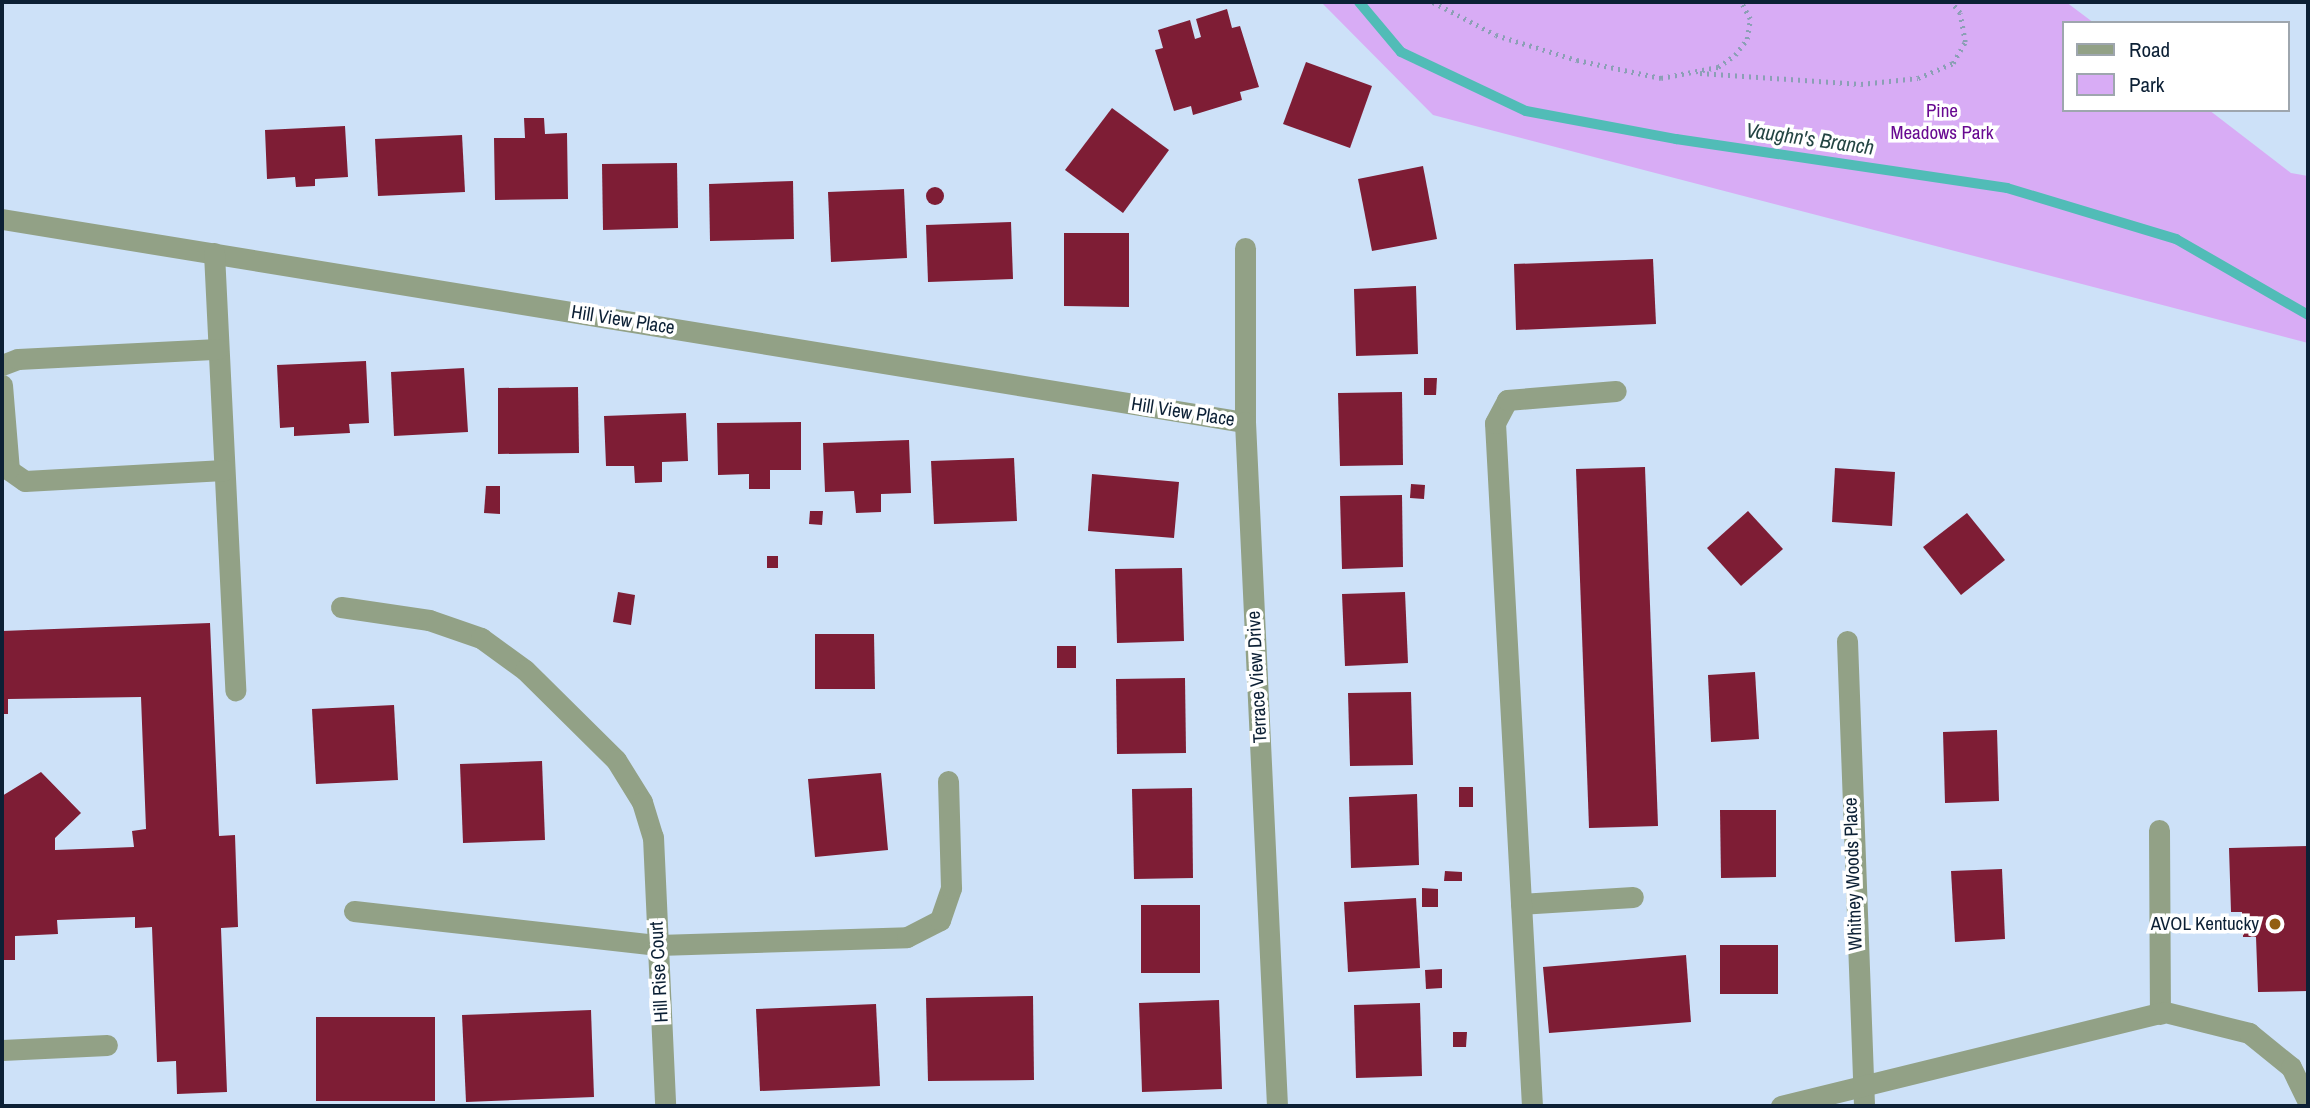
<!DOCTYPE html>
<style>
body{margin:0}
#map{position:relative;width:2310px;height:1108px;overflow:hidden;background:#cde1f8;font-family:"Archivo Narrow",sans-serif}
div>[style]{position:absolute}
[style*='--x']{left:calc(var(--x)*1px);top:calc(var(--y)*1px);width:calc(var(--w)*1px);rotate:calc(var(--a)*1deg)}
.green>*{inset:0;background:#d8acf5}
.stream>*{height:10px;margin:-5px;padding:0 5px;transform-origin:5px;border-radius:5px;background:#51bcb7}
.building>*{inset:0;background:#7e1d35}
.round{border-radius:50%}
.path>*{height:4.5px;margin-top:-2.25px;transform-origin:0;background:repeating-linear-gradient(90deg,#8b9fb5 0 2px,transparent 0 7px)}
.minor>*{height:21px;margin:-10.5px;padding:0 10.5px;transform-origin:10.5px;border-radius:10.5px;background:#92a186}
.dots>*{width:19px;height:19px;translate:-50% -50%;box-sizing:border-box;border:4px solid #fff;border-radius:50%}
span{translate:-50% -50%;white-space:nowrap;text-align:center;line-height:1.15;-webkit-text-stroke:7px #fff;paint-order:stroke}
.park-label{font-size:19px;color:#680991}
.street-label{font-size:19px;color:#0c2035}
.poi-label{font-size:19px;color:#0c2035}
.right{translate:-100% -50%;text-align:right}
.water-label{font-size:21px;color:#244543;font-style:italic}
.frame{position:absolute;inset:0;border:4px solid #0c2035;pointer-events:none}
.legend{position:absolute;left:2062px;top:21px;width:228px;height:91px;box-sizing:border-box;background:#fff;border:2px solid #9ea6ae;margin:0;padding:9px 12px;list-style:none;font-size:21px;color:#0c2035}
.legend li{display:flex;align-items:center;gap:14px;height:35px}
.legend b{width:35px;border:2px solid #9ea6ae}
</style>
<div id="map">
<div class="green">
<div style="clip-path:polygon(1321px 2px,2066px 2px,2094px 23px,2063px 23px,2063px 110px,2209px 110px,2291px 173px,2308px 176px,2308px 343px,1433px 115px)"></div>
</div>
<div class="stream">
<div style="--x:1359;--y:2;--w:65;--a:50"></div>
<div style="--x:1401;--y:52;--w:138;--a:25.3"></div>
<div style="--x:1526;--y:111;--w:153;--a:10.6"></div>
<div style="--x:1676;--y:139;--w:335;--a:8.4"></div>
<div style="--x:2007;--y:188;--w:177;--a:16.8"></div>
<div style="--x:2176;--y:239;--w:152;--a:29.9"></div>
</div>
<div class="building">
<div style="clip-path:polygon(1227px 9px,1232px 28px,1240px 26px,1259px 87px,1240px 92px,1242px 100px,1193px 115px,1191px 106px,1174px 111px,1155px 50px,1163px 48px,1158px 30px,1190px 20px,1195px 39px,1201px 37px,1196px 19px)"></div>
<div style="clip-path:polygon(1306px 62px,1372px 86px,1350px 148px,1283px 124px)"></div>
<div style="clip-path:polygon(1112px 108px,1169px 150px,1123px 213px,1065px 170px)"></div>
<div style="clip-path:polygon(524px 118px,544px 118px,545px 134px,567px 133px,568px 199px,495px 200px,494px 138px,525px 138px)"></div>
<div style="clip-path:polygon(345px 126px,348px 177px,315px 179px,315px 186px,296px 187px,295px 177px,267px 179px,265px 130px)"></div>
<div style="clip-path:polygon(462px 135px,465px 192px,378px 196px,375px 139px)"></div>
<div style="clip-path:polygon(677px 163px,678px 228px,603px 230px,602px 164px)"></div>
<div style="clip-path:polygon(1423px 166px,1437px 239px,1372px 251px,1358px 179px)"></div>
<div style="clip-path:polygon(793px 181px,794px 239px,710px 241px,709px 184px)"></div>
<div class="round" style="left:926px;top:187px;width:18px;height:18px"></div>
<div style="clip-path:polygon(904px 189px,907px 258px,831px 262px,828px 192px)"></div>
<div style="clip-path:polygon(1011px 222px,1013px 279px,928px 282px,926px 225px)"></div>
<div style="clip-path:polygon(1064px 233px,1129px 233px,1129px 307px,1064px 306px)"></div>
<div style="clip-path:polygon(1653px 259px,1656px 324px,1516px 330px,1514px 264px)"></div>
<div style="clip-path:polygon(1416px 286px,1418px 354px,1356px 356px,1354px 289px)"></div>
<div style="clip-path:polygon(366px 361px,369px 423px,349px 424px,350px 433px,294px 436px,294px 427px,280px 428px,277px 365px)"></div>
<div style="clip-path:polygon(464px 368px,468px 432px,394px 436px,391px 372px)"></div>
<div style="clip-path:polygon(1424px 378px,1437px 378px,1436px 395px,1424px 395px)"></div>
<div style="clip-path:polygon(578px 387px,579px 453px,498px 454px,498px 388px)"></div>
<div style="clip-path:polygon(1402px 392px,1403px 465px,1340px 466px,1338px 393px)"></div>
<div style="clip-path:polygon(686px 413px,688px 461px,662px 462px,662px 482px,635px 483px,634px 466px,606px 466px,604px 416px)"></div>
<div style="clip-path:polygon(801px 422px,801px 470px,770px 470px,770px 489px,749px 489px,749px 474px,718px 475px,717px 423px)"></div>
<div style="clip-path:polygon(909px 440px,911px 493px,881px 494px,881px 512px,856px 513px,854px 491px,825px 492px,823px 443px)"></div>
<div style="clip-path:polygon(1014px 458px,1017px 521px,934px 524px,931px 461px)"></div>
<div style="clip-path:polygon(1645px 467px,1658px 826px,1589px 828px,1576px 469px)"></div>
<div style="clip-path:polygon(1835px 468px,1895px 472px,1892px 526px,1832px 522px)"></div>
<div style="clip-path:polygon(1092px 474px,1179px 482px,1174px 538px,1088px 531px)"></div>
<div style="clip-path:polygon(1411px 484px,1425px 485px,1424px 499px,1410px 498px)"></div>
<div style="clip-path:polygon(486px 486px,500px 486px,500px 514px,484px 513px)"></div>
<div style="clip-path:polygon(1402px 495px,1403px 567px,1342px 569px,1340px 496px)"></div>
<div style="clip-path:polygon(810px 511px,823px 511px,822px 525px,809px 524px)"></div>
<div style="clip-path:polygon(1748px 511px,1783px 549px,1741px 586px,1707px 548px)"></div>
<div style="clip-path:polygon(1967px 513px,2005px 560px,1961px 595px,1923px 547px)"></div>
<div style="clip-path:polygon(767px 556px,778px 556px,778px 568px,767px 568px)"></div>
<div style="clip-path:polygon(1182px 568px,1184px 641px,1117px 643px,1115px 569px)"></div>
<div style="clip-path:polygon(618px 592px,635px 595px,631px 625px,613px 622px)"></div>
<div style="clip-path:polygon(1405px 592px,1408px 663px,1345px 666px,1342px 594px)"></div>
<div style="clip-path:polygon(210px 623px,219px 836px,235px 835px,238px 927px,221px 928px,227px 1092px,177px 1094px,176px 1061px,157px 1062px,152px 927px,135px 928px,135px 917px,57px 920px,58px 934px,15px 936px,15px 960px,2px 960px,2px 796px,41px 772px,81px 813px,55px 838px,55px 850px,134px 847px,132px 831px,146px 829px,141px 697px,8px 699px,8px 714px,2px 714px,2px 631px)"></div>
<div style="clip-path:polygon(815px 634px,874px 634px,875px 689px,815px 689px)"></div>
<div style="clip-path:polygon(1057px 646px,1076px 646px,1076px 668px,1057px 668px)"></div>
<div style="clip-path:polygon(1755px 672px,1759px 739px,1711px 742px,1708px 675px)"></div>
<div style="clip-path:polygon(1185px 678px,1186px 753px,1117px 754px,1116px 679px)"></div>
<div style="clip-path:polygon(1411px 692px,1413px 765px,1350px 766px,1348px 693px)"></div>
<div style="clip-path:polygon(394px 705px,398px 780px,316px 784px,312px 709px)"></div>
<div style="clip-path:polygon(1997px 730px,1999px 801px,1945px 803px,1943px 732px)"></div>
<div style="clip-path:polygon(542px 761px,545px 840px,463px 843px,460px 764px)"></div>
<div style="clip-path:polygon(881px 773px,888px 850px,815px 857px,808px 779px)"></div>
<div style="clip-path:polygon(1459px 787px,1473px 787px,1473px 807px,1459px 807px)"></div>
<div style="clip-path:polygon(1192px 788px,1193px 878px,1134px 879px,1132px 789px)"></div>
<div style="clip-path:polygon(1417px 794px,1419px 865px,1351px 868px,1349px 797px)"></div>
<div style="clip-path:polygon(1720px 810px,1776px 810px,1776px 877px,1721px 878px)"></div>
<div style="clip-path:polygon(2308px 846px,2308px 991px,2258px 992px,2256px 937px,2243px 937px,2242px 912px,2231px 912px,2229px 848px)"></div>
<div style="clip-path:polygon(2002px 869px,2005px 939px,1955px 942px,1951px 871px)"></div>
<div style="clip-path:polygon(1445px 871px,1462px 872px,1462px 881px,1444px 881px)"></div>
<div style="clip-path:polygon(1422px 888px,1438px 889px,1438px 907px,1422px 907px)"></div>
<div style="clip-path:polygon(1416px 898px,1420px 968px,1348px 972px,1344px 902px)"></div>
<div style="clip-path:polygon(1141px 905px,1200px 905px,1200px 973px,1141px 973px)"></div>
<div style="clip-path:polygon(1720px 945px,1778px 945px,1778px 994px,1720px 994px)"></div>
<div style="clip-path:polygon(1686px 955px,1691px 1022px,1549px 1033px,1543px 967px)"></div>
<div style="clip-path:polygon(1442px 969px,1442px 988px,1426px 989px,1425px 970px)"></div>
<div style="clip-path:polygon(1033px 996px,1034px 1080px,928px 1081px,926px 998px)"></div>
<div style="clip-path:polygon(1219px 1000px,1222px 1089px,1142px 1092px,1139px 1003px)"></div>
<div style="clip-path:polygon(1420px 1003px,1422px 1076px,1356px 1078px,1354px 1005px)"></div>
<div style="clip-path:polygon(876px 1004px,880px 1086px,760px 1091px,756px 1009px)"></div>
<div style="clip-path:polygon(591px 1010px,594px 1097px,466px 1102px,462px 1015px)"></div>
<div style="clip-path:polygon(316px 1017px,435px 1017px,435px 1101px,316px 1101px)"></div>
<div style="clip-path:polygon(1453px 1032px,1467px 1032px,1466px 1047px,1453px 1047px)"></div>
</div>
<div class="path">
<div style="--x:1433;--y:2;--w:71;--a:27.6"></div>
<div style="--x:1496;--y:35;--w:85;--a:17.2"></div>
<div style="--x:1577;--y:60;--w:86;--a:12.1"></div>
<div style="--x:1661;--y:78;--w:58;--a:-10.9"></div>
<div style="--x:1718;--y:67;--w:21;--a:-35"></div>
<div style="--x:1735;--y:55;--w:20;--a:-53"></div>
<div style="--x:1747;--y:39;--w:20;--a:-81"></div>
<div style="--x:1750;--y:19;--w:19;--a:-118"></div>
<div style="--x:1700;--y:73;--w:161;--a:3.9"></div>
<div style="--x:1861;--y:84;--w:57;--a:-6"></div>
<div style="--x:1918;--y:78;--w:38;--a:-23"></div>
<div style="--x:1953;--y:63;--w:24;--a:-60"></div>
<div style="--x:1965;--y:42;--w:29;--a:-100"></div>
<div style="--x:1960;--y:13;--w:14;--a:-129"></div>
</div>
<div class="minor">
<div style="--x:2;--y:219;--w:1259;--a:9.28"></div>
<div style="--x:1245;--y:248;--w:174;--a:90"></div>
<div style="--x:1245;--y:422;--w:685;--a:87.32"></div>
<div style="--x:214;--y:253;--w:438;--a:87.2"></div>
<div style="--x:2;--y:365;--w:17;--a:-21"></div>
<div style="--x:18;--y:359;--w:200;--a:-2.9"></div>
<div style="--x:2;--y:385;--w:85;--a:85.3"></div>
<div style="--x:9;--y:470;--w:19;--a:35"></div>
<div style="--x:25;--y:481;--w:199;--a:-3.2"></div>
<div style="--x:341;--y:607;--w:89;--a:8.4"></div>
<div style="--x:429;--y:620;--w:55;--a:19.1"></div>
<div style="--x:481;--y:638;--w:54;--a:36"></div>
<div style="--x:525;--y:670;--w:128;--a:44.7"></div>
<div style="--x:616;--y:760;--w:49;--a:58.2"></div>
<div style="--x:642;--y:802;--w:37;--a:73"></div>
<div style="--x:653;--y:837;--w:269;--a:87.4"></div>
<div style="--x:1847;--y:641;--w:465;--a:87.9"></div>
<div style="--x:2159;--y:830;--w:184;--a:89.7"></div>
<div style="--x:1521;--y:904;--w:112;--a:-3.6"></div>
<div style="--x:354;--y:911;--w:306;--a:6.4"></div>
<div style="--x:658;--y:945;--w:249;--a:-1.8"></div>
<div style="--x:907;--y:937;--w:37;--a:-27"></div>
<div style="--x:940;--y:920;--w:34;--a:-71"></div>
<div style="--x:951;--y:888;--w:107;--a:-91.6"></div>
<div style="--x:2;--y:1050;--w:105;--a:-2.7"></div>
<div style="--x:1532;--y:1106;--w:684;--a:-93.1"></div>
<div style="--x:1495;--y:423;--w:26;--a:-62"></div>
<div style="--x:1507;--y:400;--w:109;--a:-4.7"></div>
<div style="--x:1781;--y:1106;--w:395;--a:-13.8"></div>
<div style="--x:2165;--y:1012;--w:87;--a:14"></div>
<div style="--x:2249;--y:1033;--w:54;--a:39"></div>
<div style="--x:2291;--y:1067;--w:39;--a:64"></div>
</div>
<div class="dots">
<div style="left:2275px;top:924px;background:#925f11"></div>
</div>
<div class="park-label">
<span style="left:1942px;top:122px">Pine<br>Meadows Park</span>
</div>
<div class="street-label">
<span style="left:623px;top:320px;rotate:9deg">Hill View Place</span>
<span style="left:1183px;top:412px;rotate:9deg">Hill View Place</span>
<span style="left:1257px;top:677px;rotate:-93deg">Terrace View Drive</span>
<span style="left:1853px;top:874px;rotate:-92deg">Whitney Woods Place</span>
<span style="left:659px;top:972px;rotate:-93deg">Hill Rise Court</span>
</div>
<div class="poi-label">
<span class="right" style="left:2259px;top:924px">AVOL Kentucky</span>
</div>
<div class="water-label">
<span style="left:1810px;top:139px;rotate:8deg">Vaughn's Branch</span>
</div>
<div class="frame"></div>
<ul class="legend">
<li><b style="height:9px;background:#92a186"></b>Road</li>
<li><b style="height:19px;background:#d8acf5"></b>Park</li>
</ul>
</div>
